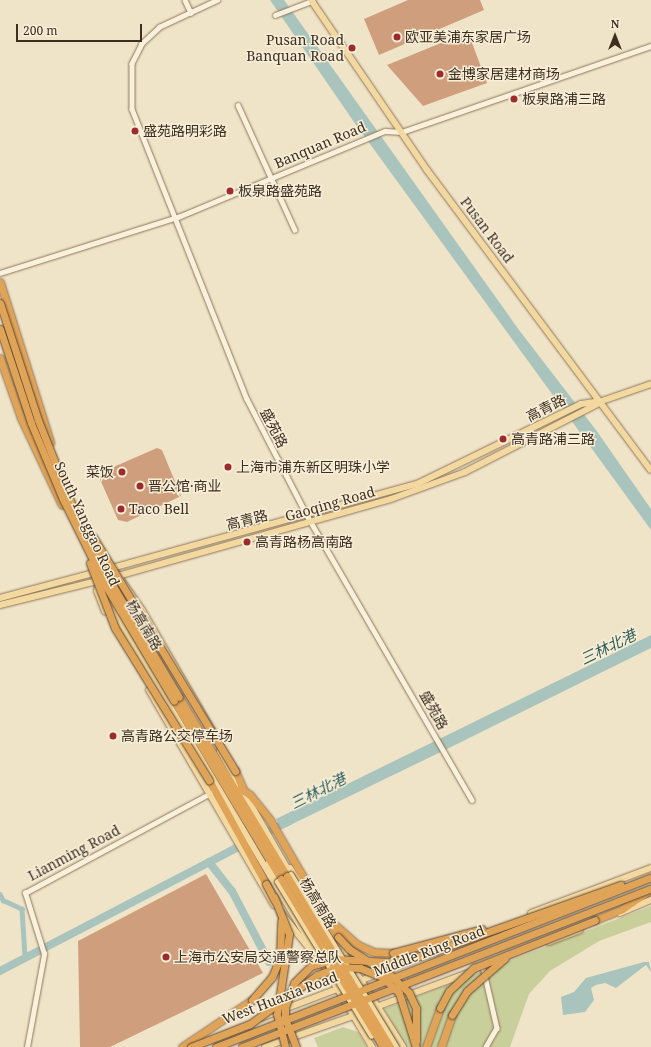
<!DOCTYPE html>
<meta charset="utf-8">
<style>
body{margin:0}
#map{position:relative;width:651px;height:1047px;overflow:hidden;background:#f0e4c8;font-family:"Noto Serif","Noto Sans SC",serif}
div>[style]{position:absolute}
[style*='--x']{left:calc(var(--x)*1px);top:calc(var(--y)*1px);width:calc(var(--w)*1px);rotate:calc(var(--a)*1deg)}
.green>*{inset:0;background:#c9cf9b}
.water>*{inset:0;background:#a9c4bc}
.canal>*{height:4.5px;margin:-2.25px;padding:0 2.25px;transform-origin:2.25px;border-radius:2.25px;background:#a9c4bc}
.river>*{height:8px;margin:-4px;padding:0 4px;transform-origin:4px;border-radius:4px;background:#a9c4bc}
.building>*{inset:0;background:#cf9f7d}
.roads{filter:drop-shadow(0 0 1px #8d765c) drop-shadow(0 0 1px #8d765c)}
.minor>*{height:4.5px;margin:-2.25px;padding:0 2.25px;transform-origin:2.25px;border-radius:2.25px;background:#faf1dc}
.major>*{height:6px;margin:-3px;padding:0 3px;transform-origin:3px;border-radius:3px;background:#f3d9a0}
.highway>*{height:7px;margin:-3.5px;padding:0 3.5px;transform-origin:3.5px;border-radius:3.5px;background:#e0a458}
.bridges{filter:drop-shadow(0 0 1px #5b4430) drop-shadow(0 0 1px #5b4430)}
.major-bridge>*{height:6px;margin:-3px;padding:0 3px;transform-origin:3px;border-radius:3px;background:#f3d9a0}
.highway-bridge>*{height:7px;margin:-3.5px;padding:0 3.5px;transform-origin:3.5px;border-radius:3.5px;background:#e0a458}
.dots>*{width:11px;height:11px;translate:-50% -50%;box-sizing:border-box;border:2px solid #f7eed8;border-radius:50%}
span{translate:-50% -50%;white-space:nowrap;text-align:center;line-height:1.15;-webkit-text-stroke:3px #f7eed8;paint-order:stroke}
.poi-label{font-size:14px;color:#3d2e20}
.left{translate:0 -50%;text-align:left}
.right{translate:-100% -50%;text-align:right}
.street-label{font-size:14px;color:#3d2e20}
.water-label{font-size:15px;color:#2f5d5a;font-style:italic}
.north{position:absolute;left:595px;top:16px;width:40px;height:40px;-webkit-text-stroke:3px #f7eed8;paint-order:stroke;rotate:0deg;font-size:11px;font-weight:700;line-height:16px;text-align:center;color:#3d2e20}
.north::after{content:'';display:block;margin:auto;width:14px;height:18px;background:#3d2e20;clip-path:polygon(50% 0,100% 100%,50% 72%,0 100%)}
.scale{position:absolute;left:16px;top:24px;width:126px;height:18px;box-sizing:border-box;border:2px solid #3d2e20;border-top:0;padding-left:5px;font-size:12px;line-height:14px;white-space:nowrap;color:#3d2e20;-webkit-text-stroke:3px #f7eed8;paint-order:stroke}
</style>
<div id="map">
<div class="green">
<div style="clip-path:polygon(651px 906px,651px 922px,599px 941px,550px 971px,529px 994px,510px 1047px,405px 1047px,384px 1009px)"></div>
<div style="clip-path:polygon(343px 1027px,358px 1032px,367px 1047px,318px 1047px,314px 1038px)"></div>
</div>
<div class="water">
<div style="clip-path:polygon(270px 0,284px 0,519px 330px,596px 430px,651px 509px,651px 530px,354px 122px)"></div>
<div style="clip-path:polygon(651px 635px,651px 648px,453px 746px,282px 829px,276px 819px)"></div>
<div style="clip-path:polygon(644px 962px,649px 962px,651px 972px,646px 965px,616px 988px,605px 983px,596px 985px,591px 988px,594px 1000px,585px 1012px,563px 1015px,561px 997px,574px 992px,586px 978px)"></div>
</div>
<div class="canal">
<div style="--x:0;--y:894;--w:7;--a:63"></div>
<div style="--x:3;--y:900;--w:21;--a:25"></div>
<div style="--x:22;--y:909;--w:48;--a:86.4"></div>
</div>
<div class="river">
<div style="--x:261;--y:835;--w:32;--a:-26"></div>
<div style="--x:209;--y:862;--w:37;--a:52"></div>
<div style="--x:232;--y:891;--w:80;--a:62.5"></div>
<div style="--x:0;--y:971;--w:277;--a:-27.5"></div>
</div>
<div class="building">
<div style="clip-path:polygon(408px 0,480px 0,484px 10px,379px 55px,364px 19px)"></div>
<div style="clip-path:polygon(468px 32px,487px 83px,423px 106px,387px 65px)"></div>
<div style="clip-path:polygon(157px 448px,162px 450px,181px 496px,127px 522px,118px 520px,99px 477px,102px 472px)"></div>
<div style="clip-path:polygon(206px 874px,263px 973px,110px 1047px,80px 1047px,78px 941px)"></div>
</div>
<div class="roads">
<div class="minor">
<div style="--x:185;--y:0;--w:14;--a:65"></div>
<div style="--x:218;--y:0;--w:64;--a:155"></div>
<div style="--x:160;--y:27;--w:25;--a:137"></div>
<div style="--x:142;--y:44;--w:22;--a:117"></div>
<div style="--x:132;--y:64;--w:45;--a:90"></div>
<div style="--x:132;--y:109;--w:312;--a:68.4"></div>
<div style="--x:247;--y:399;--w:133;--a:62.7"></div>
<div style="--x:308;--y:517;--w:327;--a:59.9"></div>
<div style="--x:275;--y:15;--w:40;--a:-21"></div>
<div style="--x:238;--y:105;--w:137;--a:65.5"></div>
<div style="--x:0;--y:273;--w:187;--a:-17.5"></div>
<div style="--x:178;--y:217;--w:224;--a:-22.6"></div>
<div style="--x:385;--y:131;--w:17;--a:3"></div>
<div style="--x:402;--y:132;--w:263;--a:-19.1"></div>
<div style="--x:483;--y:967;--w:63;--a:77.1"></div>
<div style="--x:497;--y:1028;--w:22;--a:120"></div>
<div style="--x:27;--y:1047;--w:95;--a:-79.6"></div>
<div style="--x:44;--y:954;--w:64;--a:-107.3"></div>
<div style="--x:25;--y:893;--w:211;--a:-28.3"></div>
</div>
<div class="major">
<div style="--x:311;--y:0;--w:206;--a:55.7"></div>
<div style="--x:427;--y:170;--w:374;--a:53.3"></div>
<div style="--x:108;--y:569;--w:320;--a:-15.4"></div>
<div style="--x:417;--y:484;--w:182;--a:-26"></div>
<div style="--x:581;--y:404;--w:21;--a:-8"></div>
<div style="--x:602;--y:401;--w:52;--a:-19.1"></div>
<div style="--x:117;--y:574;--w:44;--a:55.2"></div>
<div style="--x:142;--y:610;--w:155;--a:59.8"></div>
<div style="--x:110;--y:575;--w:37;--a:55"></div>
<div style="--x:99;--y:583;--w:8;--a:104"></div>
<div style="--x:97;--y:591;--w:22;--a:69"></div>
<div style="--x:103;--y:588;--w:42;--a:63.4"></div>
<div style="--x:122;--y:626;--w:490;--a:59.3"></div>
<div style="--x:0;--y:598;--w:100;--a:-15"></div>
<div style="--x:0;--y:605;--w:125;--a:-13.9"></div>
<div style="--x:121;--y:575;--w:280;--a:-15.7"></div>
<div style="--x:391;--y:499;--w:79;--a:-20"></div>
<div style="--x:465;--y:472;--w:153;--a:-27.2"></div>
<div style="--x:149;--y:690;--w:249;--a:59.8"></div>
<div style="--x:220;--y:751;--w:143;--a:60.2"></div>
<div style="--x:269;--y:863;--w:21;--a:65"></div>
<div style="--x:290;--y:868;--w:212;--a:57.7"></div>
<div style="--x:281;--y:913;--w:45;--a:51.3"></div>
<div style="--x:531;--y:913;--w:128;--a:-20.6"></div>
<div style="--x:620;--y:913;--w:34;--a:-23"></div>
<div style="--x:549;--y:942;--w:33;--a:-21"></div>
<div style="--x:352;--y:984;--w:66;--a:-21.5"></div>
<div style="--x:368;--y:1010;--w:107;--a:-20.3"></div>
<div style="--x:261;--y:1018;--w:85;--a:-20.8"></div>
<div style="--x:265;--y:1047;--w:96;--a:-19.4"></div>
</div>
<div class="highway">
<div style="--x:0;--y:282;--w:168;--a:72.6"></div>
<div style="--x:0;--y:358;--w:64;--a:70.7"></div>
<div style="--x:21;--y:418;--w:96;--a:64.8"></div>
<div style="--x:179;--y:697;--w:209;--a:58.9"></div>
<div style="--x:174;--y:701;--w:208;--a:59"></div>
<div style="--x:235;--y:771;--w:22;--a:66"></div>
<div style="--x:209;--y:780;--w:119;--a:61.3"></div>
<div style="--x:240;--y:788;--w:12;--a:35"></div>
<div style="--x:250;--y:795;--w:32;--a:51"></div>
<div style="--x:270;--y:820;--w:135;--a:59.8"></div>
<div style="--x:595;--y:920;--w:29;--a:-22"></div>
<div style="--x:622;--y:909;--w:32;--a:-34"></div>
<div style="--x:336;--y:926;--w:29;--a:41"></div>
<div style="--x:358;--y:945;--w:17;--a:24"></div>
<div style="--x:374;--y:952;--w:19;--a:3"></div>
<div style="--x:182;--y:1047;--w:84;--a:-33.9"></div>
<div style="--x:426;--y:1047;--w:41;--a:-70.3"></div>
<div style="--x:441;--y:1047;--w:34;--a:-71"></div>
</div>
</div>
<div class="bridges">
<div class="major-bridge">
<div style="--x:291;--y:875;--w:202;--a:58.6"></div>
<div style="--x:278;--y:882;--w:180;--a:58.6"></div>
</div>
<div class="highway-bridge">
<div style="--x:0;--y:303;--w:123;--a:72"></div>
<div style="--x:38;--y:420;--w:89;--a:68.3"></div>
<div style="--x:71;--y:503;--w:93;--a:63.2"></div>
<div style="--x:113;--y:586;--w:129;--a:59.3"></div>
<div style="--x:0;--y:329;--w:99;--a:71.7"></div>
<div style="--x:31;--y:423;--w:82;--a:67.2"></div>
<div style="--x:63;--y:499;--w:99;--a:63.7"></div>
<div style="--x:107;--y:588;--w:131;--a:59.3"></div>
<div style="--x:93;--y:537;--w:274;--a:58.7"></div>
<div style="--x:90;--y:563;--w:70;--a:69"></div>
<div style="--x:115;--y:628;--w:179;--a:58.3"></div>
<div style="--x:287;--y:876;--w:200;--a:58.9"></div>
<div style="--x:281;--y:879;--w:197;--a:58.7"></div>
<div style="--x:266;--y:884;--w:19;--a:62"></div>
<div style="--x:274;--y:897;--w:40;--a:68"></div>
<div style="--x:289;--y:934;--w:81;--a:98.5"></div>
<div style="--x:277;--y:1014;--w:34;--a:76"></div>
<div style="--x:338;--y:937;--w:16;--a:47"></div>
<div style="--x:349;--y:949;--w:49;--a:32.4"></div>
<div style="--x:390;--y:975;--w:26;--a:43"></div>
<div style="--x:409;--y:993;--w:17;--a:65"></div>
<div style="--x:416;--y:1008;--w:33;--a:90"></div>
<div style="--x:393;--y:953;--w:92;--a:-15.1"></div>
<div style="--x:252;--y:1000;--w:30;--a:-49"></div>
<div style="--x:272;--y:977;--w:21;--a:-67"></div>
<div style="--x:280;--y:958;--w:37;--a:-88"></div>
<div style="--x:440;--y:1008;--w:19;--a:-62"></div>
<div style="--x:449;--y:991;--w:34;--a:-43"></div>
<div style="--x:474;--y:968;--w:130;--a:-21.6"></div>
<div style="--x:452;--y:1015;--w:28;--a:-58"></div>
<div style="--x:467;--y:991;--w:50;--a:-41"></div>
<div style="--x:191;--y:1047;--w:63;--a:-21.3"></div>
<div style="--x:250;--y:1024;--w:83;--a:-36.2"></div>
<div style="--x:317;--y:975;--w:23;--a:-20"></div>
<div style="--x:339;--y:967;--w:21;--a:3"></div>
<div style="--x:360;--y:968;--w:24;--a:22"></div>
<div style="--x:382;--y:977;--w:23;--a:43"></div>
<div style="--x:399;--y:993;--w:57;--a:72.5"></div>
<div style="--x:216;--y:1047;--w:467;--a:-21.3"></div>
<div style="--x:242;--y:1047;--w:439;--a:-21.2"></div>
<div style="--x:296;--y:1047;--w:30;--a:-111"></div>
<div style="--x:285;--y:1019;--w:12;--a:-90"></div>
<div style="--x:285;--y:1007;--w:26;--a:-69"></div>
<div style="--x:294;--y:983;--w:24;--a:-45"></div>
<div style="--x:311;--y:966;--w:25;--a:-16"></div>
<div style="--x:335;--y:959;--w:54;--a:3.2"></div>
<div style="--x:389;--y:962;--w:32;--a:-11"></div>
<div style="--x:420;--y:956;--w:213;--a:-19.5"></div>
</div>
</div>
<div class="dots">
<div style="left:397px;top:37px;background:#9e2a2b"></div>
<div style="left:352px;top:48px;background:#9e2a2b"></div>
<div style="left:440px;top:74px;background:#9e2a2b"></div>
<div style="left:514px;top:99px;background:#9e2a2b"></div>
<div style="left:135px;top:131px;background:#9e2a2b"></div>
<div style="left:230px;top:191px;background:#9e2a2b"></div>
<div style="left:503px;top:439px;background:#9e2a2b"></div>
<div style="left:228px;top:467px;background:#9e2a2b"></div>
<div style="left:122px;top:472px;background:#9e2a2b"></div>
<div style="left:140px;top:486px;background:#9e2a2b"></div>
<div style="left:121px;top:509px;background:#9e2a2b"></div>
<div style="left:247px;top:542px;background:#9e2a2b"></div>
<div style="left:113px;top:736px;background:#9e2a2b"></div>
<div style="left:166px;top:957px;background:#9e2a2b"></div>
</div>
<div class="poi-label">
<span class="left" style="left:405px;top:37px">欧亚美浦东家居广场</span>
<span class="right" style="left:344px;top:48px">Pusan Road<br>Banquan Road</span>
<span class="left" style="left:448px;top:74px">金博家居建材商场</span>
<span class="left" style="left:522px;top:99px">板泉路浦三路</span>
<span class="left" style="left:143px;top:131px">盛苑路明彩路</span>
<span class="left" style="left:238px;top:191px">板泉路盛苑路</span>
<span class="left" style="left:511px;top:439px">高青路浦三路</span>
<span class="left" style="left:236px;top:467px">上海市浦东新区明珠小学</span>
<span class="right" style="left:114px;top:472px">菜饭</span>
<span class="left" style="left:148px;top:486px">晋公馆·商业</span>
<span class="left" style="left:129px;top:509px">Taco Bell</span>
<span class="left" style="left:255px;top:542px">高青路杨高南路</span>
<span class="left" style="left:121px;top:736px">高青路公交停车场</span>
<span class="left" style="left:174px;top:957px">上海市公安局交通警察总队</span>
</div>
<div class="street-label">
<span style="left:320px;top:145px;rotate:-23deg">Banquan Road</span>
<span style="left:487px;top:230px;rotate:53deg">Pusan Road</span>
<span style="left:546px;top:408px;rotate:-27deg">高青路</span>
<span style="left:274px;top:428px;rotate:63deg">盛苑路</span>
<span style="left:330px;top:504px;rotate:-16deg">Gaoqing Road</span>
<span style="left:247px;top:520px;rotate:-14deg">高青路</span>
<span style="left:87px;top:524px;rotate:65deg">South Yanggao Road</span>
<span style="left:144px;top:625px;rotate:59deg">杨高南路</span>
<span style="left:434px;top:710px;rotate:61deg">盛苑路</span>
<span style="left:74px;top:853px;rotate:-28deg">Lianming Road</span>
<span style="left:318px;top:903px;rotate:59deg">杨高南路</span>
<span style="left:429px;top:951px;rotate:-21deg">Middle Ring Road</span>
<span style="left:280px;top:998px;rotate:-21deg">West Huaxia Road</span>
</div>
<div class="water-label">
<span style="left:608px;top:647px;rotate:-26deg">三林北港</span>
<span style="left:318px;top:791px;rotate:-27deg">三林北港</span>
</div>
<div class="north">N</div>
<div class="scale">200 m</div>
</div>
